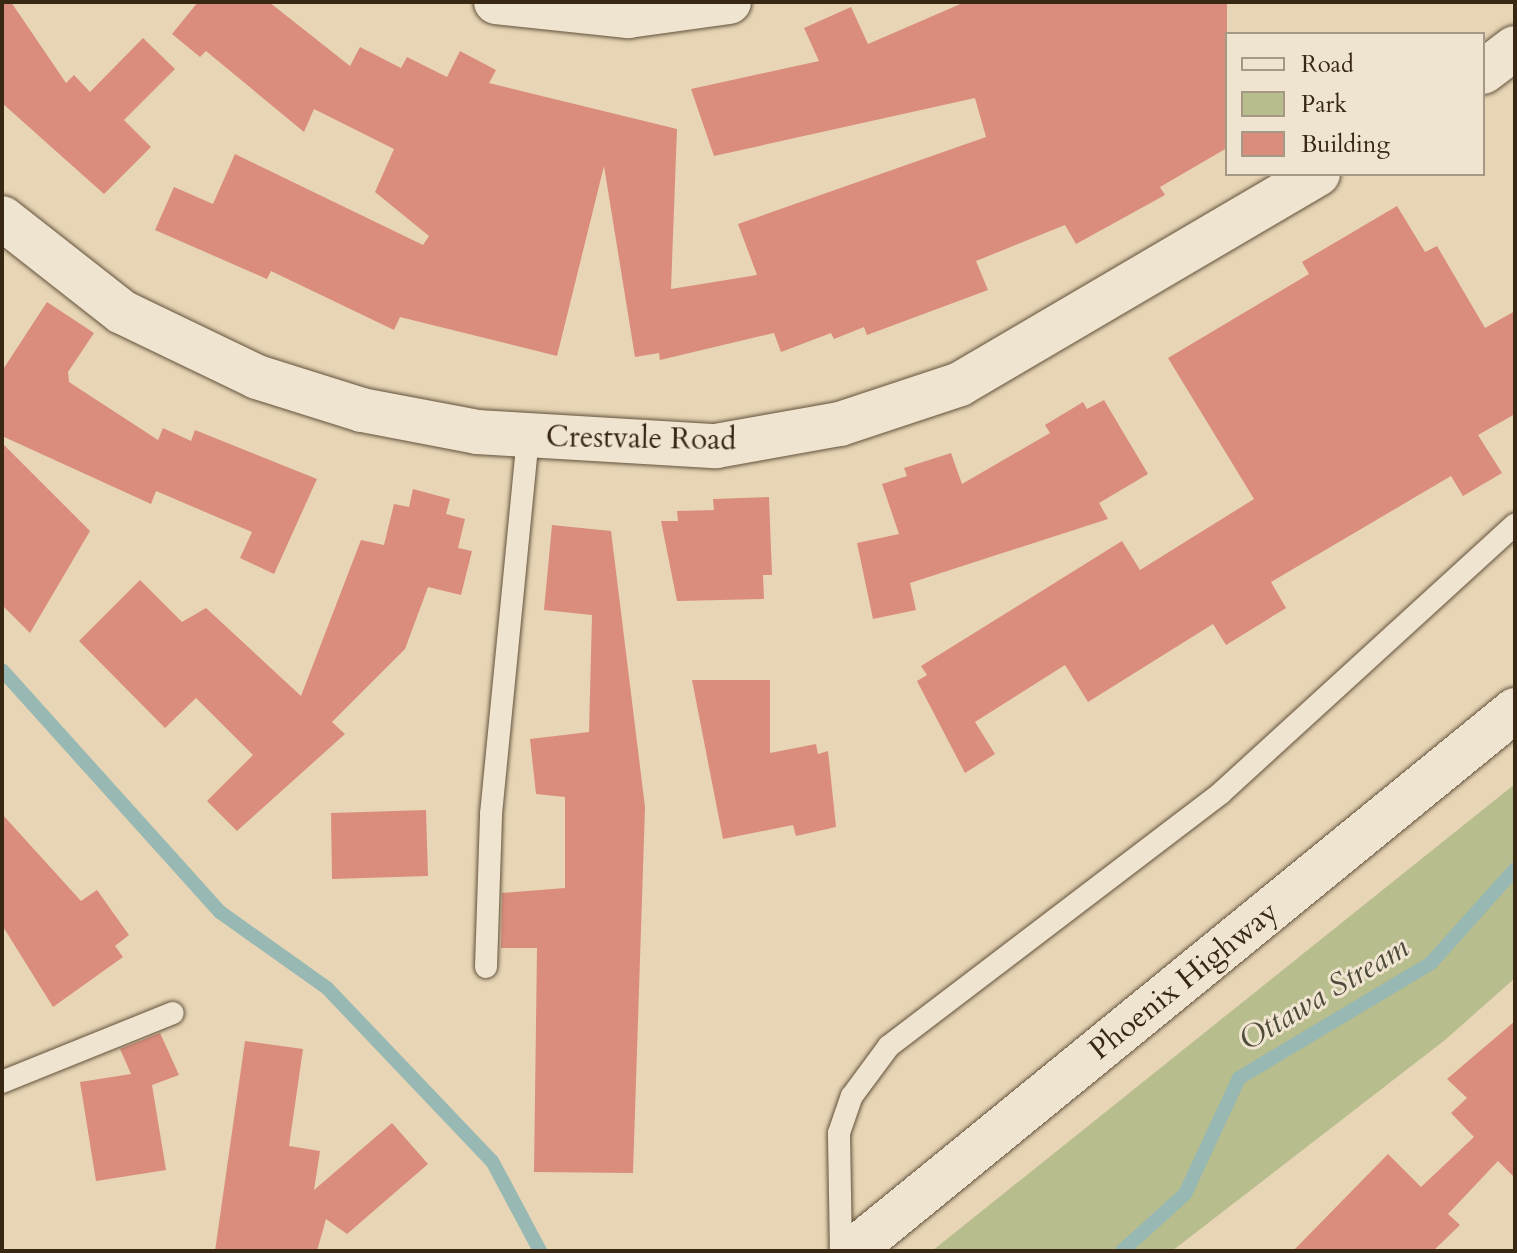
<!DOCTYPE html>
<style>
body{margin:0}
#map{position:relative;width:1517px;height:1253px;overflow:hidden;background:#e7d5b5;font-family:Cardo,serif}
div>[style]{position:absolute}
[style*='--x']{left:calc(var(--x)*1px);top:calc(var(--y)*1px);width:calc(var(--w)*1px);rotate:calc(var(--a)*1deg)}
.green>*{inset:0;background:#b7bd8d}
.stream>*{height:14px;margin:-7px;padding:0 7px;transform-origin:7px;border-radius:7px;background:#97b8b3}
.building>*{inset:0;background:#da8d7c}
.roads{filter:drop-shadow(0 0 2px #63523c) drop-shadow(0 0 2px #63523c)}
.lane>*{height:22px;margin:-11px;padding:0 11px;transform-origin:11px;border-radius:11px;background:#efe4cf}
.street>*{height:44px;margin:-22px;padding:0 22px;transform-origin:22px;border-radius:22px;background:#efe4cf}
.secondary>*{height:44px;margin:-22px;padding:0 22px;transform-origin:22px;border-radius:22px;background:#efe4cf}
span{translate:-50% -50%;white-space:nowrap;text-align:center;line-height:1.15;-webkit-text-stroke:6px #efe4cf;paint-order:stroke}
.street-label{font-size:30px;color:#372713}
.water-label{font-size:32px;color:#4f4b3b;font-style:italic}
.frame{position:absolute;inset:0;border:4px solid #372713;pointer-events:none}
.legend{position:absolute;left:1225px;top:32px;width:260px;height:144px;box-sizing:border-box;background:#efe4cf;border:2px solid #a59884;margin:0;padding:10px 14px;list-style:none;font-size:24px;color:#372713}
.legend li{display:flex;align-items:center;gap:16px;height:40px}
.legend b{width:40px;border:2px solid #a59884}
</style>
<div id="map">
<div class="green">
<div style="clip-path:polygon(1515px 784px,1515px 978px,1445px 1040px,1172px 1251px,932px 1251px)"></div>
</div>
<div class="stream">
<div style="--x:2;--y:670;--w:326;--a:48"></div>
<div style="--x:220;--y:912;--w:131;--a:35.4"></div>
<div style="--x:327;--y:988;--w:239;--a:46.4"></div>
<div style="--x:492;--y:1161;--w:102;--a:61.9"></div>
<div style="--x:1122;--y:1251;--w:85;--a:-42.1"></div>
<div style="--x:1185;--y:1194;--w:128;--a:-65"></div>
<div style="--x:1239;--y:1078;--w:224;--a:-30.9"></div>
<div style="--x:1431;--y:963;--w:126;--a:-48.2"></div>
</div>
<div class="building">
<div style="clip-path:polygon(2px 2px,11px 2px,66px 83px,74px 75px,90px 92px,143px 38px,175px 69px,124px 120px,151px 147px,104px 194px,2px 103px)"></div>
<div style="clip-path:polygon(198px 2px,269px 2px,350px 66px,360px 47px,401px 68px,407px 57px,447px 77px,460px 51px,496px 70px,489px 83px,677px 129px,671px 289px,757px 275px,738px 224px,986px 137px,975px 98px,714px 156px,691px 89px,819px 61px,804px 28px,851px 7px,868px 44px,965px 2px,1227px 2px,1227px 148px,1160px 187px,1165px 195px,1076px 244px,1065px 225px,976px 261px,988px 290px,867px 335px,864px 327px,834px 339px,831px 333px,781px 352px,774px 333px,660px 360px,659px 353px,635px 357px,604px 166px,557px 356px,400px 317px,394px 330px,271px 271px,267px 279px,155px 230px,174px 187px,213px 204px,235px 154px,423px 245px,429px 236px,375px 192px,394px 149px,314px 109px,304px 132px,206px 51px,200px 57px,172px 34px)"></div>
<div style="clip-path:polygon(1397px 206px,1425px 252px,1437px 246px,1485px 328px,1515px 311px,1515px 414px,1478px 435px,1502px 473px,1463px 496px,1451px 476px,1271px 582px,1286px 608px,1226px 645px,1213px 624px,1088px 702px,1065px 665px,975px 722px,995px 754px,965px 773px,917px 681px,927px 675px,921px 666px,1122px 541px,1140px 570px,1254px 499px,1168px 358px,1309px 274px,1302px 262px)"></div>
<div style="clip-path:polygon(47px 302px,94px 333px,68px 372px,69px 382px,158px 440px,163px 428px,191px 441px,195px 430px,317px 479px,274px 574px,240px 558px,252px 532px,156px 491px,151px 504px,2px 436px,2px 371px)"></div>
<div style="clip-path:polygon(1104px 400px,1148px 474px,1099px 503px,1108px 519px,910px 583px,916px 610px,873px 619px,857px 543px,899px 534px,882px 484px,907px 476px,904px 468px,951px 453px,962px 484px,1050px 433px,1045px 425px,1083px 402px,1087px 409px)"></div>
<div style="clip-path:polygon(2px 443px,90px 531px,30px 633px,2px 605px)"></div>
<div style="clip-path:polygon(413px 489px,450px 499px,446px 514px,465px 519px,458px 548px,472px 551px,461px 595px,428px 587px,405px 649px,332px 722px,345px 734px,237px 831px,207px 801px,253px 755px,196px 698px,165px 728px,79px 641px,140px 580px,182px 622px,206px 608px,301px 696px,361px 540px,384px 545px,394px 504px,409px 507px)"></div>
<div style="clip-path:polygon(769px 497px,772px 575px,763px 575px,764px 599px,677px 601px,661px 521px,678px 521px,677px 511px,714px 510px,713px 499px)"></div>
<div style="clip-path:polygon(552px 525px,611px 531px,645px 807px,633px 1173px,534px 1172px,537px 948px,501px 948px,502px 893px,565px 888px,565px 797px,536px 794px,530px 739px,589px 732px,592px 615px,544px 610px)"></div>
<div style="clip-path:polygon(692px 680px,770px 680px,770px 753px,816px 744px,818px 754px,828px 751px,836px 827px,796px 836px,793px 825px,723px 839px)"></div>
<div style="clip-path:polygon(426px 810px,428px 876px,332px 879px,331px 813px)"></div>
<div style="clip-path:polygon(2px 814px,81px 901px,97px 890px,129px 935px,115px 946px,123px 957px,53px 1007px,2px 925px)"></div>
<div style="clip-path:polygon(1515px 1021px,1515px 1178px,1498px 1161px,1448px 1214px,1460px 1225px,1433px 1251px,1293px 1251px,1388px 1154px,1421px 1187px,1474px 1137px,1451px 1113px,1467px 1098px,1447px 1079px)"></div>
<div style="clip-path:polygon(160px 1033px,179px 1075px,152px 1085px,166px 1170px,96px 1181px,80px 1082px,131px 1074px,120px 1049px)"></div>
<div style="clip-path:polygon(245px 1041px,303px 1049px,289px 1146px,320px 1151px,314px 1190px,392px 1123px,428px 1164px,347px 1234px,326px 1219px,317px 1251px,215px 1251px)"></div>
</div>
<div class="roads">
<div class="lane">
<div style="--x:486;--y:967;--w:153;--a:-88.1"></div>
<div style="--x:491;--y:814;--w:379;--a:-84.4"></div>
<div style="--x:2;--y:1082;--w:184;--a:-22"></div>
<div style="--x:841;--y:1251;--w:118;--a:-91"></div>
<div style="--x:839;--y:1133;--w:39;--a:-71"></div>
<div style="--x:852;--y:1096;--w:62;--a:-53.5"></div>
<div style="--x:889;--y:1046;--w:417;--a:-37.3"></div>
<div style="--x:1221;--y:793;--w:398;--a:-42.4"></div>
</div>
<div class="street">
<div style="--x:496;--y:2;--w:133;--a:6.1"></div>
<div style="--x:628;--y:16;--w:102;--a:-7.9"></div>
<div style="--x:1483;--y:72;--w:40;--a:-37"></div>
<div style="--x:2;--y:218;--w:152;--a:38.1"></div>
<div style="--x:122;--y:312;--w:150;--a:25.7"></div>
<div style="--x:257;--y:377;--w:110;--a:17.4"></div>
<div style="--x:362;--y:410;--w:117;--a:10.8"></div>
<div style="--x:477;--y:432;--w:239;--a:3.4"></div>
<div style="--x:716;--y:446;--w:126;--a:-10.1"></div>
<div style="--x:840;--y:424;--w:126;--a:-18.4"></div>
<div style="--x:960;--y:384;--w:415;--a:-30.4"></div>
</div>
<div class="secondary">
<div style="--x:852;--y:1251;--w:856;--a:-39.21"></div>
</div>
</div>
<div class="street-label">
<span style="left:641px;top:439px;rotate:1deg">Crestvale Road</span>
<span style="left:1184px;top:981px;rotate:-39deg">Phoenix Highway</span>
</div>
<div class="water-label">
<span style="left:1324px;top:994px;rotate:-31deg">Ottawa Stream</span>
</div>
<div class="frame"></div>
<ul class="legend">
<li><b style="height:10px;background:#efe4cf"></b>Road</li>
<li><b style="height:22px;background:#b7bd8d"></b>Park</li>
<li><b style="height:22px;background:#da8d7c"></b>Building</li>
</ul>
</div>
